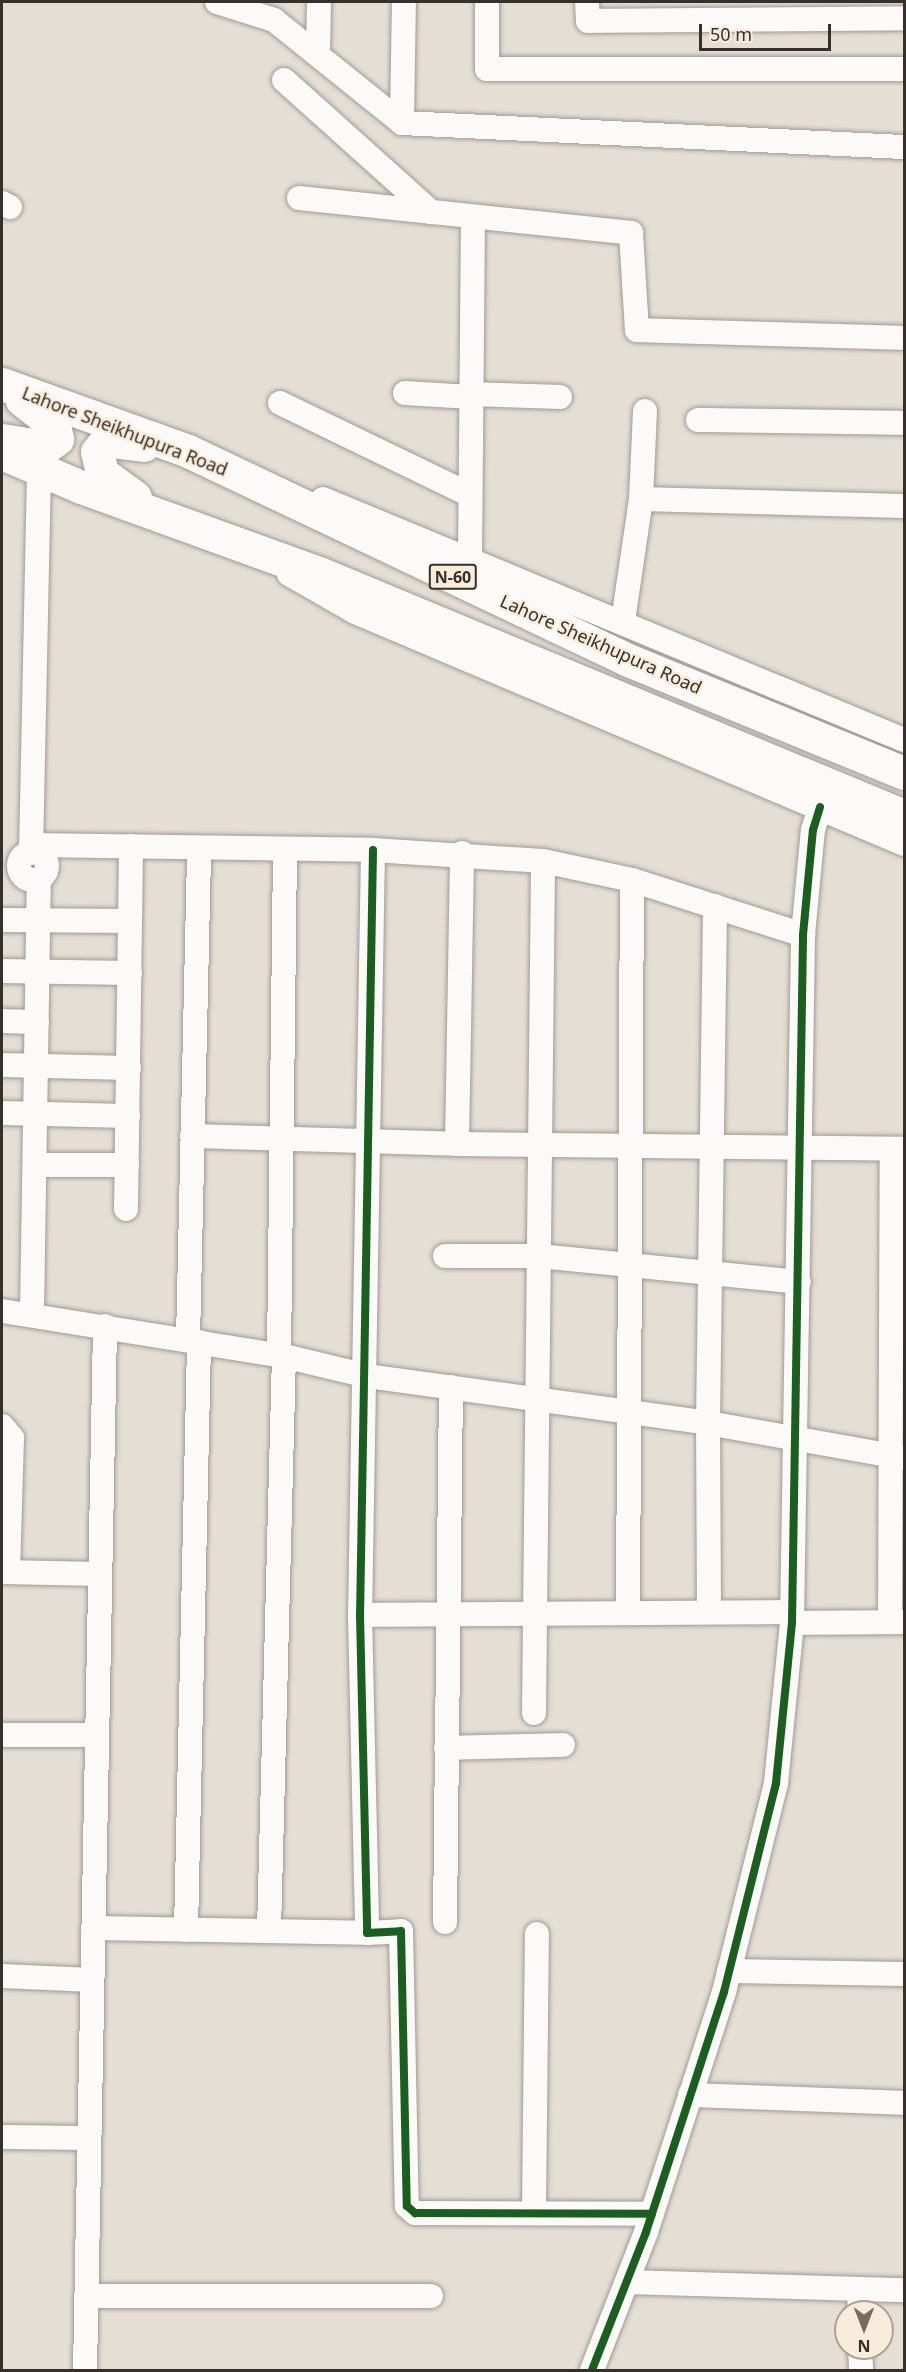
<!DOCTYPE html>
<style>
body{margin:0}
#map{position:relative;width:906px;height:2372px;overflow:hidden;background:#e5ded5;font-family:"Noto Sans",sans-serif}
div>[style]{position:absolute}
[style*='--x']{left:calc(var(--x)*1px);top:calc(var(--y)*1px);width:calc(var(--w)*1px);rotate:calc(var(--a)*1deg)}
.roads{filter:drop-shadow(0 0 2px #a09a93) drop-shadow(0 0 2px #a09a93)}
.minor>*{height:24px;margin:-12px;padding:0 12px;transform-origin:12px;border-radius:12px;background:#fbfaf9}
.minor>.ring{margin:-12px;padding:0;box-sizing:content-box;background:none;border:24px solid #fbfaf9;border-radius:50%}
.highway>*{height:33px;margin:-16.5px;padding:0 16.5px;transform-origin:16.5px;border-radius:16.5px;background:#fbfaf9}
.cycleway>*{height:8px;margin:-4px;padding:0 4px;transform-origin:4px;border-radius:4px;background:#1b5e20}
span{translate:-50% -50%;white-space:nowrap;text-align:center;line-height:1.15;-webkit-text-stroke:4.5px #f9ecdb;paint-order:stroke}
.shield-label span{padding:2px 4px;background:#f9ecdb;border:2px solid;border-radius:4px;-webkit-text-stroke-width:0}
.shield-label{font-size:16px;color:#35302a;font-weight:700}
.street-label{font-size:18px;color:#35302a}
.frame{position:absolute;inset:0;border:3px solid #35302a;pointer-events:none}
.north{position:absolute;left:834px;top:2300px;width:60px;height:60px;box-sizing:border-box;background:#f9ecdb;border:2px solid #aba194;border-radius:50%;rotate:180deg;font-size:16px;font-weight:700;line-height:24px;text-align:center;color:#35302a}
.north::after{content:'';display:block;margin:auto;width:21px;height:27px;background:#736d66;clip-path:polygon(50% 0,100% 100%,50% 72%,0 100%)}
.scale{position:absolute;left:699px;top:24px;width:132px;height:27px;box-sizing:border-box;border:3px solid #35302a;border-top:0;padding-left:8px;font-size:18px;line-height:21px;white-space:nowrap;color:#35302a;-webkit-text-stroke:4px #f9ecdb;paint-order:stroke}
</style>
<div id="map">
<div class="roads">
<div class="minor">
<div style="--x:217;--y:2;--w:60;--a:17.5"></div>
<div style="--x:274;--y:20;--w:164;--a:38.8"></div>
<div style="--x:402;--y:123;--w:503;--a:2.74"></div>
<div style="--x:487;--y:2;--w:67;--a:90"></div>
<div style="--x:487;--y:69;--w:417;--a:0"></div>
<div style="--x:587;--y:2;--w:19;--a:87"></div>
<div style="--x:588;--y:21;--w:316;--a:-0.5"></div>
<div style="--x:318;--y:54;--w:52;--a:-88.9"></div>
<div style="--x:284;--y:80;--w:198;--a:41.9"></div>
<div style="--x:402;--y:123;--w:121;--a:-89.1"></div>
<div style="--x:299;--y:198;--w:334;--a:6"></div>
<div style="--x:631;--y:233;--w:97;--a:86.5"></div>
<div style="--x:637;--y:330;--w:267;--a:1.7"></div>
<div style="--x:2;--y:203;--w:9;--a:27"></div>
<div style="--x:405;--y:393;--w:66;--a:3.5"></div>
<div style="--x:471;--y:394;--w:89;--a:1.9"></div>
<div style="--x:280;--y:403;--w:211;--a:25.8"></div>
<div style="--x:698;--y:420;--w:206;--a:0.8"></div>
<div style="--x:323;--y:499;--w:629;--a:22.53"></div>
<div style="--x:641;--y:499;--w:263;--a:1.5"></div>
<div style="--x:470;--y:559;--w:342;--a:-89.5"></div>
<div style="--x:289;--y:574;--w:76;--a:29.9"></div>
<div style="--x:355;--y:612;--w:596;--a:22.91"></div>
<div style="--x:623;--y:621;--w:123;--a:-81.6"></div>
<div style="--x:641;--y:499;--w:88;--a:-87.4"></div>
<div style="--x:31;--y:845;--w:342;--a:0.8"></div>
<div style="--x:373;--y:850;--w:170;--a:3.7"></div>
<div style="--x:543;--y:861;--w:91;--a:12.1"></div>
<div style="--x:632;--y:880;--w:180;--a:17.8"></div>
<div style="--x:373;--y:850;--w:765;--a:90.97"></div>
<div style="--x:360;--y:1615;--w:318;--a:88.7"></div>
<div style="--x:367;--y:1933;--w:34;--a:-3"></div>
<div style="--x:401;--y:1931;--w:275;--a:88.8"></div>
<div style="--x:407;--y:2206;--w:11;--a:41"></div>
<div style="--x:415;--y:2213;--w:237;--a:0.2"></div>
<div class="ring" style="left:19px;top:852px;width:4px;height:4px"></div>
<div style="--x:31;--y:853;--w:382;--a:-88.8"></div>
<div style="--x:2;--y:920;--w:128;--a:0.4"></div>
<div style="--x:2;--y:971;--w:128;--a:0.9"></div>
<div style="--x:2;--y:1021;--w:35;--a:2"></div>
<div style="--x:2;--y:1065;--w:127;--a:1.4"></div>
<div style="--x:2;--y:1113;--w:126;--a:1.4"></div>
<div style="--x:192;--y:1136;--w:265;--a:1.7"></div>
<div style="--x:457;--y:1144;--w:447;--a:0.6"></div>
<div style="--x:457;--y:1144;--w:291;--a:-89"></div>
<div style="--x:36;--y:1165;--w:91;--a:0"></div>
<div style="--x:126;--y:1209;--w:363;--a:-89.2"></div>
<div style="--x:445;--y:1256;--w:94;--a:0"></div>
<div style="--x:539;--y:1256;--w:261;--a:5.7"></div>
<div style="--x:2;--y:1311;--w:286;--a:9.1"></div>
<div style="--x:284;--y:1356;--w:85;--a:13.5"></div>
<div style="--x:367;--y:1376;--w:344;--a:7.8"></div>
<div style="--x:708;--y:1423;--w:199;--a:10.1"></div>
<div style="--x:32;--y:1314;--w:435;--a:-89.1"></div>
<div style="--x:188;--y:1340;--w:492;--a:-88.7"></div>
<div style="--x:279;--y:1356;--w:507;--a:-89.32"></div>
<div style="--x:2;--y:1426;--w:16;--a:50"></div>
<div style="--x:12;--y:1438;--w:134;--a:91.7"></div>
<div style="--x:2;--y:1572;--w:98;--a:1.2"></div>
<div style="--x:628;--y:1611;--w:731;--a:-89.69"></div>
<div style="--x:709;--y:1611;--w:188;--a:-90.3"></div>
<div style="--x:708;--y:1423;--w:517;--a:-89.22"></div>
<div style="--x:360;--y:1615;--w:432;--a:-0.4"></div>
<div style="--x:890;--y:1622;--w:473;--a:-89.8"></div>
<div style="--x:792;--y:1623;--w:112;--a:-0.5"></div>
<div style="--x:534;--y:1713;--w:852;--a:-89.39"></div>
<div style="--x:2;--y:1735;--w:95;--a:0"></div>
<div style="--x:446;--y:1748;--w:117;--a:-1.5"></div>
<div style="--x:445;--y:1922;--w:535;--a:-89.36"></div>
<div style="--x:93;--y:1928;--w:274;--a:1"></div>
<div style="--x:186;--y:1930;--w:588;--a:-88.73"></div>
<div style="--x:269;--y:1931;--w:575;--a:-88.51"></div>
<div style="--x:729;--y:1971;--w:175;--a:1"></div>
<div style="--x:2;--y:1976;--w:90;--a:2.5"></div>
<div style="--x:690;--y:2095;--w:214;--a:2.1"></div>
<div style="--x:2;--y:2137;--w:87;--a:0.7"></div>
<div style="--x:534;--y:2212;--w:278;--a:-89.4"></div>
<div style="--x:627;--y:2282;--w:277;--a:1.7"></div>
<div style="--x:859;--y:2289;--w:23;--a:88"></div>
<div style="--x:86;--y:2296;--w:345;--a:0"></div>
<div style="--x:860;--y:2348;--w:22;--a:87"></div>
<div style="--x:85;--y:2370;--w:1044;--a:-88.9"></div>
<div style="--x:592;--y:2370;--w:148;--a:-68.6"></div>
<div style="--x:646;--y:2232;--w:252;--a:-72"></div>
<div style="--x:724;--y:1992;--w:215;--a:-76"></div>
<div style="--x:776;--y:1783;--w:161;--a:-84.3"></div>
<div style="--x:792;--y:1623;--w:688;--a:-89.08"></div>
<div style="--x:803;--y:935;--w:105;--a:-84.6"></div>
<div style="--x:813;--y:830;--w:24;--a:-73"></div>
</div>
<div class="highway">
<div style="--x:2;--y:384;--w:198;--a:19.8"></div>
<div style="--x:188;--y:451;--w:487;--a:25.4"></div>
<div style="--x:628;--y:660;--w:298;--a:22.3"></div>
<div style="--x:2;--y:440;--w:45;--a:9"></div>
<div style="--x:46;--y:447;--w:14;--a:-36"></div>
<div style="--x:57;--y:439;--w:14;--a:-102"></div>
<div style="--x:54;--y:425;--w:41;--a:-142"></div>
<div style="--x:2;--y:453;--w:86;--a:23.3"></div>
<div style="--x:81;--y:487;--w:253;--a:19.9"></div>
<div style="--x:319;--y:573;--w:633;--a:22.56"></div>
<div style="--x:135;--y:497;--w:41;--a:-144"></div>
<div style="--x:102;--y:473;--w:22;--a:-103"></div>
<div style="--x:97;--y:452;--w:13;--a:-51"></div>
<div style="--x:105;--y:442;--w:7;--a:-8"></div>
<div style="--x:112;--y:441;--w:32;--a:7"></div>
</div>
</div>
<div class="cycleway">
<div style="--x:373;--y:850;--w:765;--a:90.97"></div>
<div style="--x:360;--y:1615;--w:318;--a:88.7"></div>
<div style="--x:367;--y:1933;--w:34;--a:-3"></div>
<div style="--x:401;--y:1931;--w:275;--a:88.8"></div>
<div style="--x:407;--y:2206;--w:11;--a:41"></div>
<div style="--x:415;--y:2213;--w:237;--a:0.2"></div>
<div style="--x:592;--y:2370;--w:148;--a:-68.6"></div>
<div style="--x:646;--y:2232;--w:252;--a:-72"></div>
<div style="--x:724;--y:1992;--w:215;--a:-76"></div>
<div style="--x:776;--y:1783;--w:161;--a:-84.3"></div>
<div style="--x:792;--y:1623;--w:688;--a:-89.08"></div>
<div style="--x:803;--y:935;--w:105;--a:-84.6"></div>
<div style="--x:813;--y:830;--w:24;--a:-73"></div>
</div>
<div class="shield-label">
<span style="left:453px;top:577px">N-60</span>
</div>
<div class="street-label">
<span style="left:125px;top:431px;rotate:21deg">Lahore Sheikhupura Road</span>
<span style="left:601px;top:644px;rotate:24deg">Lahore Sheikhupura Road</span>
</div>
<div class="frame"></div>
<div class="north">N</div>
<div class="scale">50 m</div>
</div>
